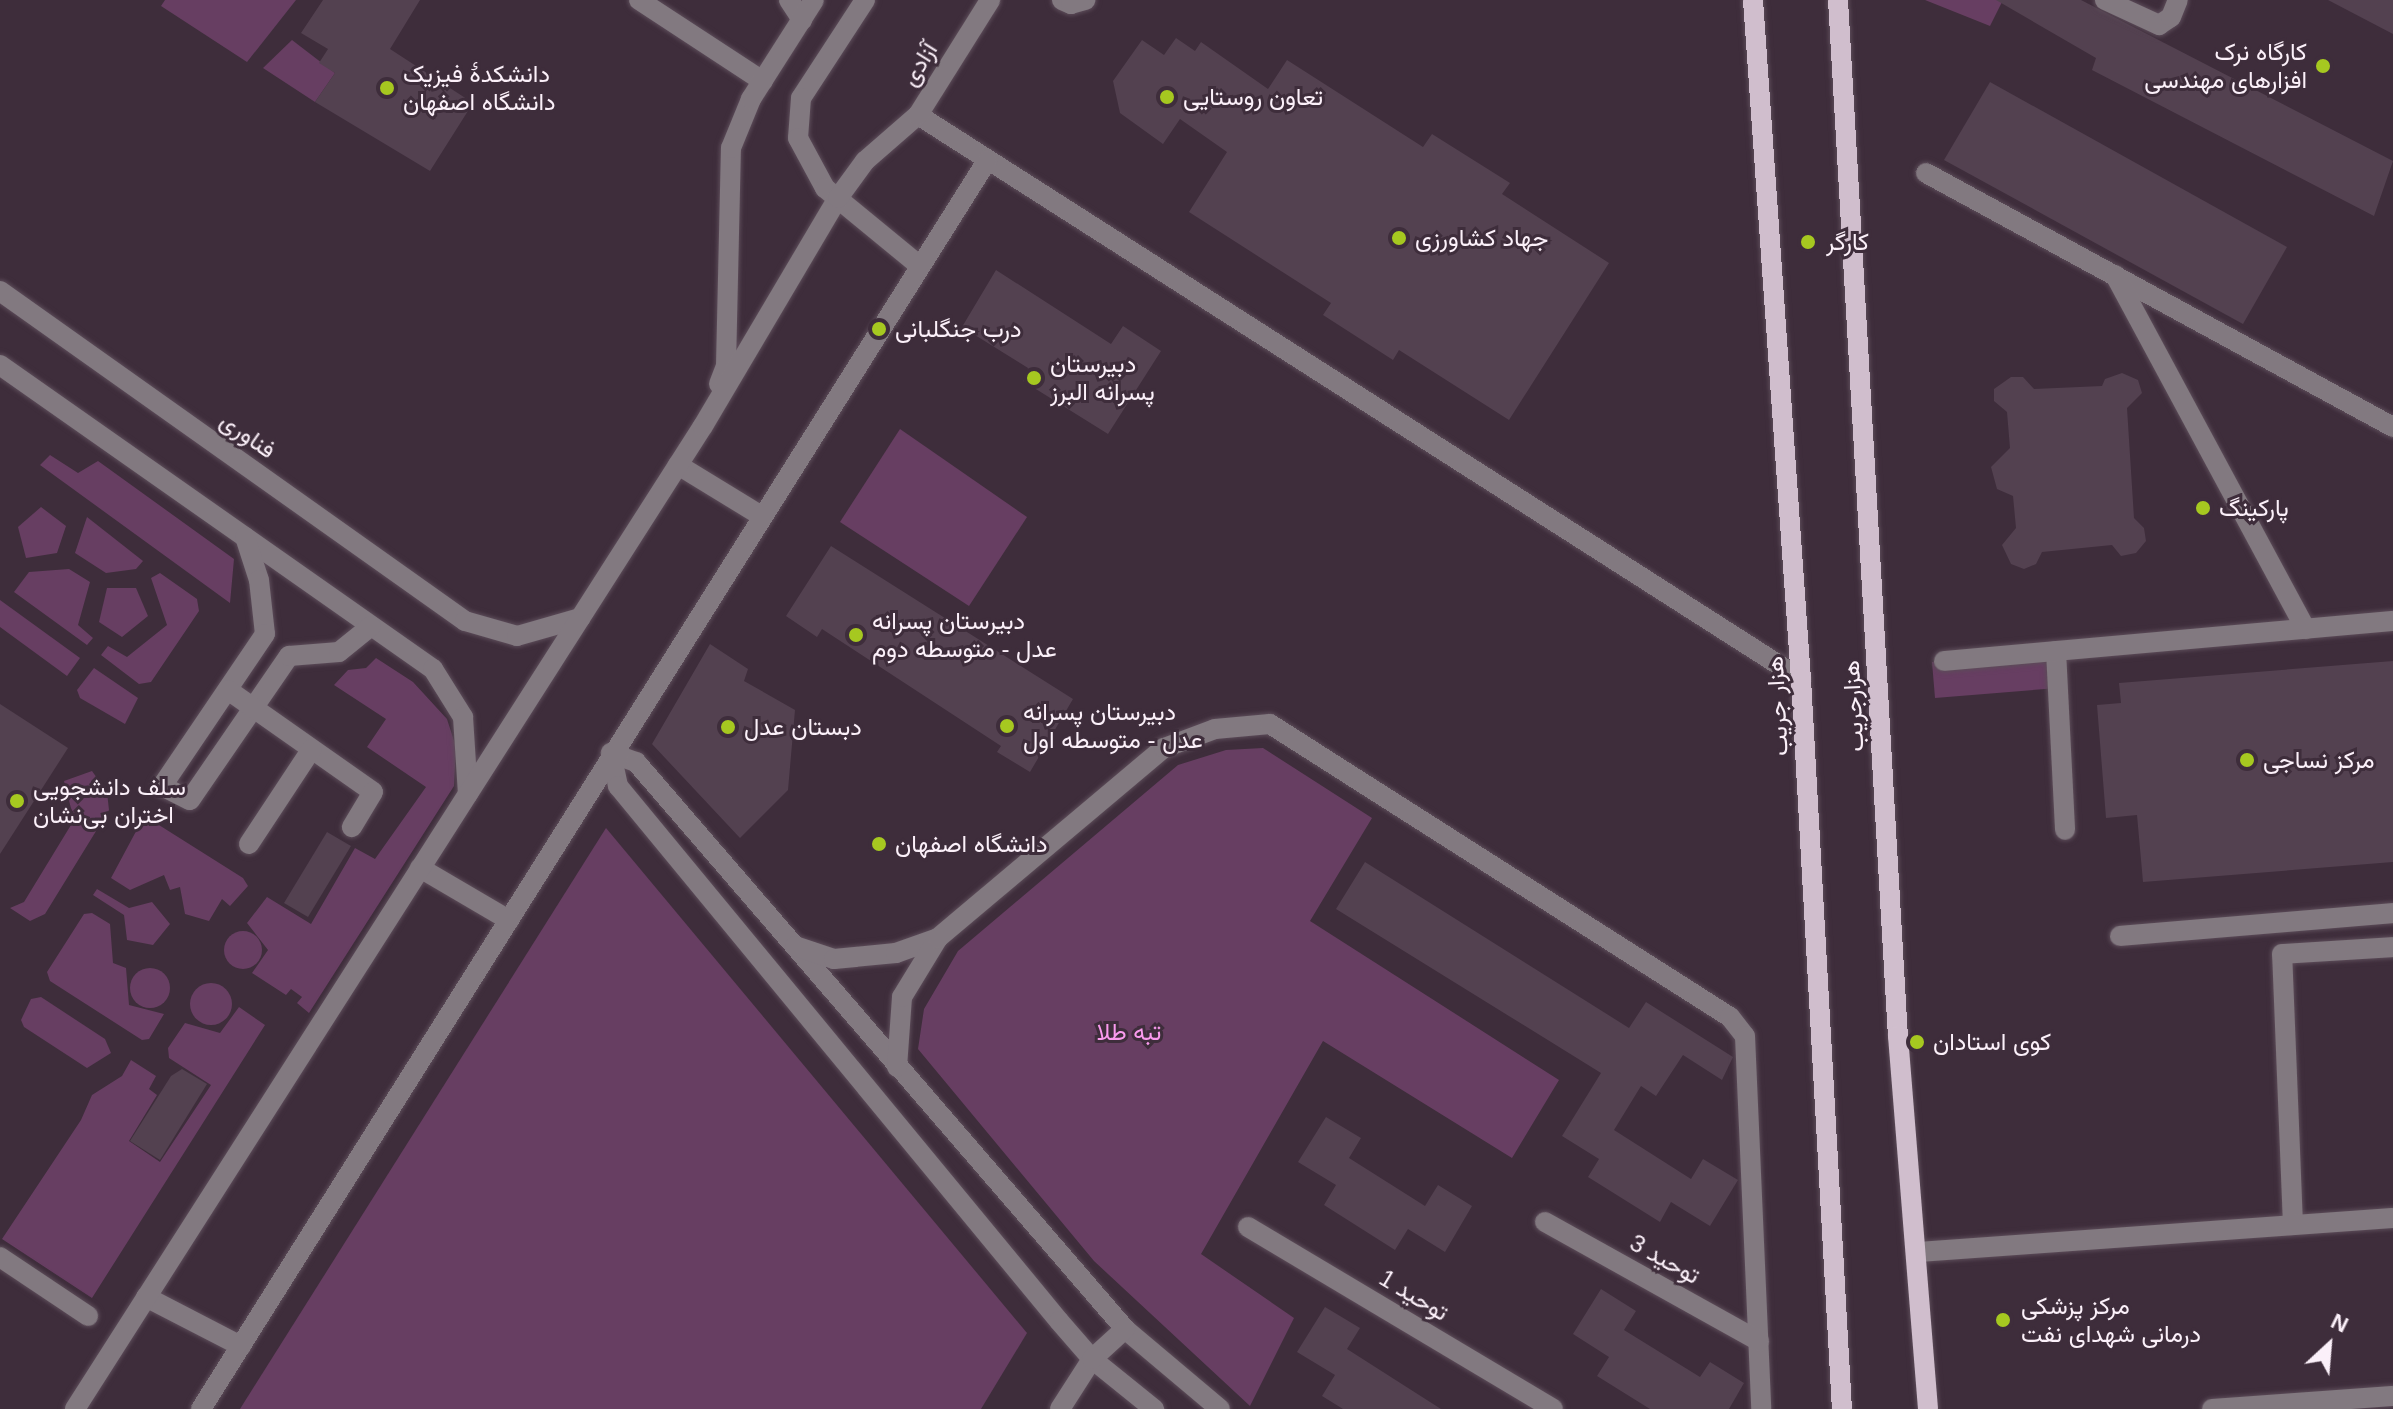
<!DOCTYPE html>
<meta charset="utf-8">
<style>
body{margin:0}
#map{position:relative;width:2393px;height:1409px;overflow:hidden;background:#3e2d3b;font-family:Helvetica,Vazirmatn,sans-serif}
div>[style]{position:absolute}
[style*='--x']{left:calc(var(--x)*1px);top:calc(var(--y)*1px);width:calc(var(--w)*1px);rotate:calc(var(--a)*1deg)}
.green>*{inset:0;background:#673e62}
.round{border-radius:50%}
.building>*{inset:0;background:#534150}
.roads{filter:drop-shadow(0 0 2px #5c4c59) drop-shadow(0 0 2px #5c4c59)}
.minor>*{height:20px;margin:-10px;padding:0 10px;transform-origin:10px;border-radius:10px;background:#827980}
.major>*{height:20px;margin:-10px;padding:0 10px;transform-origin:10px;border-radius:10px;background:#d0becd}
.dots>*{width:22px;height:22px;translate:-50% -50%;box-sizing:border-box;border:4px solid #3e2d3b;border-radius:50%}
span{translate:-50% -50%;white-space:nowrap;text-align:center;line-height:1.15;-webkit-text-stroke:6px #3e2d3b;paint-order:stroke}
.poi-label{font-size:24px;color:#fbf0f9}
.right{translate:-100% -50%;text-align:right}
.left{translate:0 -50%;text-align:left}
.street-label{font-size:24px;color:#fbf0f9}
.park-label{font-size:24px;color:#fa9aee}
.north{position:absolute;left:2289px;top:1305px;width:80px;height:80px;-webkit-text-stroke:6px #3e2d3b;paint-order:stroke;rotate:26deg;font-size:22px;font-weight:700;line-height:32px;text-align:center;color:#fbf0f9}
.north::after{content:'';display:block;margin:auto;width:28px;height:36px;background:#fbf0f9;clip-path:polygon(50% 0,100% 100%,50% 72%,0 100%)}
</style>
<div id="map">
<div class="green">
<div style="clip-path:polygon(165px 0,296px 0,247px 62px,161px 6px)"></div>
<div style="clip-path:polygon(1925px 0,2003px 0,1990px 26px)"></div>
<div style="clip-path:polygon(292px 40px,335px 73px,315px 102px,263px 68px)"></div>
<div style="clip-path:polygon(900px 429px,1027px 517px,969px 606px,840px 522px)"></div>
<div style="clip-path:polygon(50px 455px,78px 473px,98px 461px,234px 559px,230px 603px,40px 465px)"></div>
<div style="clip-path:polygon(41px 507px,66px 526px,57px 553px,26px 558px,18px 527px)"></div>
<div style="clip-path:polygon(87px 517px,143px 561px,136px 569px,106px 573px,75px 553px)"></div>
<div style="clip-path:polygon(69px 569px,90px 582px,78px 625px,93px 638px,87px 645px,14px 592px,29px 572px)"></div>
<div style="clip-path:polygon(160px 573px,197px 599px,199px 611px,151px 682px,139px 684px,101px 655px,108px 646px,127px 657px,167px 625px,151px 578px)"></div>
<div style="clip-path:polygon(107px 588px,136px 588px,148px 616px,122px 637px,99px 622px)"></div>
<div style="clip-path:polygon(0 600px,80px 658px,67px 676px,0 627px)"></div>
<div style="clip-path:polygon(2056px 651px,2058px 688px,1935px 698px,1932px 662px)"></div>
<div style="clip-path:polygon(376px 658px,413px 682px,447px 719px,456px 747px,454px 786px,309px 1013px,297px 1003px,302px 997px,291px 989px,286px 995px,252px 973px,268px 950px,247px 923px,267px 897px,311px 924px,355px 848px,375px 859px,426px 787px,367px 747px,386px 719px,334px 685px,348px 670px,366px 668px)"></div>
<div style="clip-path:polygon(94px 668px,138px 698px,125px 724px,80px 698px,77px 690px)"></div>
<div style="clip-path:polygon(1263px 748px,1372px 818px,1310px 921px,1559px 1080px,1512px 1158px,1323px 1041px,1201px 1254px,1294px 1318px,1250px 1406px,1094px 1261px,918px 1049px,924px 1009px,958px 951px,1178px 765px,1226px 750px)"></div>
<div style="clip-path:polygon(92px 771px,107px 792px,109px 810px,45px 914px,30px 921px,10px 908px,24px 902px,74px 820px,64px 781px)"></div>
<div style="clip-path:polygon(151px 820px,243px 878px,248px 886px,230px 906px,222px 899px,209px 921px,185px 914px,180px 887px,170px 890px,164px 875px,130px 890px,111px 878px,141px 822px)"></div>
<div style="clip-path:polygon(606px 828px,1027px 1333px,981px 1409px,240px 1409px)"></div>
<div style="clip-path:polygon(97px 889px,129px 908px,152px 902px,170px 924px,153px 945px,127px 940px,124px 915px,93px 895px)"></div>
<div style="clip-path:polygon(92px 913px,110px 924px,113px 963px,126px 968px,129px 1005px,164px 1014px,149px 1039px,142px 1040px,50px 981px,47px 972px,84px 914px)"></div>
<div class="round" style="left:224px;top:931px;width:38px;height:38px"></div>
<div class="round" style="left:130px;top:968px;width:40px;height:40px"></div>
<div class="round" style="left:190px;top:983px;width:42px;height:42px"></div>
<div style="clip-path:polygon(41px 997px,105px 1039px,111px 1053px,87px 1068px,24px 1027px,21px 1020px,31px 999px)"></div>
<div style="clip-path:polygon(239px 1007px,265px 1025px,92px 1298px,2px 1239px,81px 1120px,92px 1095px,122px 1076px,131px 1060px,156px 1076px,149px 1089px,157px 1095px,129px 1141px,160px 1162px,211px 1085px,169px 1058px,168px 1048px,185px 1023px,220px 1033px)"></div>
</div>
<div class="building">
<div style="clip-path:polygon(323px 0,420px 0,390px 49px,473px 103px,430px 171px,315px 102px,335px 73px,319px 63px,328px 49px,301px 33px)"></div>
<div style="clip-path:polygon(1996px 0,2081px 0,2393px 161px,2374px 216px,2092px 70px,2096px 58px)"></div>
<div style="clip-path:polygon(2328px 0,2393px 0,2393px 34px)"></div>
<div style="clip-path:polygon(1176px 38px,1195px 51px,1201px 42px,1268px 89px,1287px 60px,1423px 147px,1432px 134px,1510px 183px,1502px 194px,1609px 263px,1509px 420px,1399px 350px,1393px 360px,1323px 315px,1331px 303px,1189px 212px,1227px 152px,1180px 119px,1163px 144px,1120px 113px,1113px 81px,1142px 40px,1164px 55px)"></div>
<div style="clip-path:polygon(1990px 82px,2287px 247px,2243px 324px,1944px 160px)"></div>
<div style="clip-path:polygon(996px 270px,1111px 344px,1123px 326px,1161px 351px,1108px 434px,1023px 381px,1028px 368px,962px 327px)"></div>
<div style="clip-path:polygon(2122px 373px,2138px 380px,2142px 393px,2127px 408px,2134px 518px,2144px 528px,2146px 541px,2136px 553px,2121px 556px,2112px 545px,2042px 552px,2036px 564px,2024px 569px,2011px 564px,2002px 545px,2016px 528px,2013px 496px,1997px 489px,1991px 467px,2010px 448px,2007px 412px,1994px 401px,1994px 389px,2011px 377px,2023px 377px,2034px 389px,2102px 386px,2105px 379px)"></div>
<div style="clip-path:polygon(831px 546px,1073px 699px,1030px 772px,997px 752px,1001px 746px,822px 629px,817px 637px,786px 616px)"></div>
<div style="clip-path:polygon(710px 644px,748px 669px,744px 681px,795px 710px,788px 790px,740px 838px,652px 744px)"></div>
<div style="clip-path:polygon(2393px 661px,2393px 862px,2143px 882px,2137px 815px,2106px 818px,2097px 705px,2121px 703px,2119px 683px)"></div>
<div style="clip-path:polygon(0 704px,68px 748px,0 854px)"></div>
<div style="clip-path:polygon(327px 832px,351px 846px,308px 917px,284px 903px)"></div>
<div style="clip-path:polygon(1365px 862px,1629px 1028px,1646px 1002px,1733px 1057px,1722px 1080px,1683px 1055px,1656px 1096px,1641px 1086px,1614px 1130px,1691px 1179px,1703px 1159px,1738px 1180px,1710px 1226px,1671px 1202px,1660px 1222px,1588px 1177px,1599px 1159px,1562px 1136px,1601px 1073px,1336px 909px)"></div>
<div style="clip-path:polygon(182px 1069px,207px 1084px,160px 1160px,130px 1141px,171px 1076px)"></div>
<div style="clip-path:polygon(1326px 1117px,1361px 1138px,1349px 1158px,1425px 1206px,1438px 1185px,1472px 1206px,1445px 1252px,1408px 1229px,1395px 1250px,1324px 1205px,1336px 1185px,1298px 1162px)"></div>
<div style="clip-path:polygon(1601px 1289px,1636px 1311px,1624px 1330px,1700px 1377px,1710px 1362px,1744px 1383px,1729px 1409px,1650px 1409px,1597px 1376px,1609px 1357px,1573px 1334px)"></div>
<div style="clip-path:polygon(1325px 1307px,1360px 1328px,1347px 1349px,1441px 1409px,1343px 1409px,1322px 1396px,1335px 1375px,1297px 1352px)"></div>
</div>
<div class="roads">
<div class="minor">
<div style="--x:639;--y:0;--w:148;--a:33.2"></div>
<div style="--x:789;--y:0;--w:24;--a:57"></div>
<div style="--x:865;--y:0;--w:117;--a:123.1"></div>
<div style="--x:801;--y:98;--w:40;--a:94.3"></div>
<div style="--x:798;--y:138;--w:57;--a:61.6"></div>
<div style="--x:825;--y:188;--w:123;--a:39.4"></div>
<div style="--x:1062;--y:0;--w:10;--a:24"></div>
<div style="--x:1071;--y:4;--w:15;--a:-16"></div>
<div style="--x:2105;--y:0;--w:60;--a:24.8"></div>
<div style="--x:2159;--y:25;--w:14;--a:-34"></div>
<div style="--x:2171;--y:17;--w:18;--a:-68"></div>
<div style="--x:918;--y:115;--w:1048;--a:32.57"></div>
<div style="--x:1926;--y:173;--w:532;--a:28.54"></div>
<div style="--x:2115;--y:275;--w:402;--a:61.7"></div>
<div style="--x:0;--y:291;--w:570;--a:35.36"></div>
<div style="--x:465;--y:621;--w:54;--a:16.1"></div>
<div style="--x:517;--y:636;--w:66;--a:-15.9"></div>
<div style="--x:0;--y:365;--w:529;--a:35.07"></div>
<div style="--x:433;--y:669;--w:57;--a:58"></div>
<div style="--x:463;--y:717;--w:77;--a:86.3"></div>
<div style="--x:719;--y:384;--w:19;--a:-69"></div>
<div style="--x:726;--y:366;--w:218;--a:-88.7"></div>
<div style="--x:731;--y:148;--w:53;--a:-67.8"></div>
<div style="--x:751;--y:99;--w:117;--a:-57.5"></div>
<div style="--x:678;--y:465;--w:96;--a:31.4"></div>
<div style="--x:245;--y:537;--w:45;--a:72"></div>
<div style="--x:259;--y:580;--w:54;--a:83.7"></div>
<div style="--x:265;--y:634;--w:184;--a:124.1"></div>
<div style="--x:162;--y:786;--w:31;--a:27"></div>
<div style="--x:190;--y:800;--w:175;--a:-55.5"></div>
<div style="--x:289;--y:656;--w:50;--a:-4.6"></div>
<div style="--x:339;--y:652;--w:41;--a:-39.1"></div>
<div style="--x:2056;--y:651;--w:179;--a:87.1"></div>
<div style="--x:1944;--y:661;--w:451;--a:-5.1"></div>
<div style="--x:228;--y:690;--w:177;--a:35.1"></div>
<div style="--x:373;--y:792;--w:41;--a:121"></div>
<div style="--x:611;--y:753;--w:27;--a:20"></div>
<div style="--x:636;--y:762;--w:749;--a:49.22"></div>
<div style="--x:1125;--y:1329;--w:124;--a:40.1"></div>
<div style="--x:611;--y:753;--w:34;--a:78"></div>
<div style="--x:618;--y:786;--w:693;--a:50.5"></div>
<div style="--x:1059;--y:1321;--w:50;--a:49"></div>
<div style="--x:1092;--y:1359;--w:80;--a:38.9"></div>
<div style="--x:249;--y:844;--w:113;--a:-56.6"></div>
<div style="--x:420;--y:868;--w:103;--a:30.3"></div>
<div style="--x:2120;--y:936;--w:274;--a:-4.8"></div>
<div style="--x:795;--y:946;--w:41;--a:18.4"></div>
<div style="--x:834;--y:959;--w:62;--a:-5.5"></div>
<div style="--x:896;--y:953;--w:45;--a:-19.7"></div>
<div style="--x:897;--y:1067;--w:70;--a:-85.9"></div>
<div style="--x:902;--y:997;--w:69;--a:-58.6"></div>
<div style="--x:938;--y:938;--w:295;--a:-40.1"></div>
<div style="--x:1164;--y:748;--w:54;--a:-20.4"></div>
<div style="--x:1215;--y:729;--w:55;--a:-5.2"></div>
<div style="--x:1270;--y:724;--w:545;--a:32.5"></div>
<div style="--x:1730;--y:1017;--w:24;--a:52"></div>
<div style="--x:1745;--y:1036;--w:373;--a:87.5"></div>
<div style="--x:1545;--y:1222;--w:245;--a:29.1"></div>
<div style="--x:2293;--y:1225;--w:271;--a:-92.3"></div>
<div style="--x:2282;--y:954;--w:111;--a:-3.6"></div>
<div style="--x:1248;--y:1227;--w:355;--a:30.8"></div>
<div style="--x:1918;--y:1252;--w:476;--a:-4.1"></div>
<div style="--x:0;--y:1257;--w:106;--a:33.8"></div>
<div style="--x:146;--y:1297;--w:107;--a:27.3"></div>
<div style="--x:75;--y:1409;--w:1166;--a:-57.43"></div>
<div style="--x:703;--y:426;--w:265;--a:-59.4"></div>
<div style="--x:838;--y:198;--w:46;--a:-53.9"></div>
<div style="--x:865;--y:161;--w:70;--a:-41"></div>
<div style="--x:918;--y:115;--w:136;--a:-57.9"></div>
<div style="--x:201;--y:1409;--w:1475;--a:-57.8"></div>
<div style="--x:1060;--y:1409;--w:59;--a:-57.4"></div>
<div style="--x:1092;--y:1359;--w:45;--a:-42.3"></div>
<div style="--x:2212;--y:1409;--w:181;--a:-4.1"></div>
</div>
<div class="major">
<div style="--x:1753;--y:0;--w:681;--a:85.96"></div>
<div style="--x:1801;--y:679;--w:731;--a:86.79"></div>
<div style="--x:1838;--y:0;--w:1038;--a:86.69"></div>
<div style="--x:1898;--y:1036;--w:374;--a:85.4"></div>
</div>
</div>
<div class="dots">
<div style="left:2323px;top:66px;background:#a6c820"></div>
<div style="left:387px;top:88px;background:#a6c820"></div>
<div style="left:1167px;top:97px;background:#a6c820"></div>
<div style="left:1399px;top:238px;background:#a6c820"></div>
<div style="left:1808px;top:242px;background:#a6c820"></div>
<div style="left:879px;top:329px;background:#a6c820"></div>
<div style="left:1034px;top:378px;background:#a6c820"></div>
<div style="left:2203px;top:508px;background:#a6c820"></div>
<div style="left:856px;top:635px;background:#a6c820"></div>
<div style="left:1007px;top:726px;background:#a6c820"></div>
<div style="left:728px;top:727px;background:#a6c820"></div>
<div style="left:2247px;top:760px;background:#a6c820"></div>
<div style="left:17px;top:801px;background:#a6c820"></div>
<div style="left:879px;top:844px;background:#a6c820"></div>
<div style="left:1917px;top:1042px;background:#a6c820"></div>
<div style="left:2003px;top:1320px;background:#a6c820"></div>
</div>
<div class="poi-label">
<span class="right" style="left:2307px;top:66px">کارگاه نرک<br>افزارهای مهندسی</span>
<span class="left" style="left:403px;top:88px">دانشکدهٔ فیزیک<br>دانشگاه اصفهان</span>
<span class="left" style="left:1183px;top:97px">تعاون روستایی</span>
<span class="left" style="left:1415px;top:238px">جهاد کشاورزی</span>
<span class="left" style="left:1826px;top:242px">کارگر</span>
<span class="left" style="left:895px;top:329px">درب جنگلبانی</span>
<span class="left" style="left:1050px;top:378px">دبیرستان<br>پسرانه البرز</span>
<span class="left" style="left:2219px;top:508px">پارکینگ</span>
<span class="left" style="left:872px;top:635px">دبیرستان پسرانه<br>عدل - متوسطه دوم</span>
<span class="left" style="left:1023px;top:726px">دبیرستان پسرانه<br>عدل - متوسطه اول</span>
<span class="left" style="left:744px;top:727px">دبستان عدل</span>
<span class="left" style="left:2263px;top:760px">مرکز نساجی</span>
<span class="left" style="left:33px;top:801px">سلف دانشجویی<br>اختران بی‌نشان</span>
<span class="left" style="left:895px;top:844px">دانشگاه اصفهان</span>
<span class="left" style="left:1933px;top:1042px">کوی استادان</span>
<span class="left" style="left:2021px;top:1320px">مرکز پزشکی<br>درمانی شهدای نفت</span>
</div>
<div class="street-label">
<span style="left:919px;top:64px;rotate:-58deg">آزادی</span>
<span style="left:248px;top:435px;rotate:35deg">فناوری</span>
<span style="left:1777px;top:706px;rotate:-93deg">هزار جریب</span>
<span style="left:1853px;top:706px;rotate:-93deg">هزارجریب</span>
<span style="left:1665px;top:1259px;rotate:29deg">توحید 3</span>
<span style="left:1414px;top:1295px;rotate:31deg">توحید 1</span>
</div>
<div class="park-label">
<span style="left:1129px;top:1032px">تبه طلا</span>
</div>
<div class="north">N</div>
</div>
